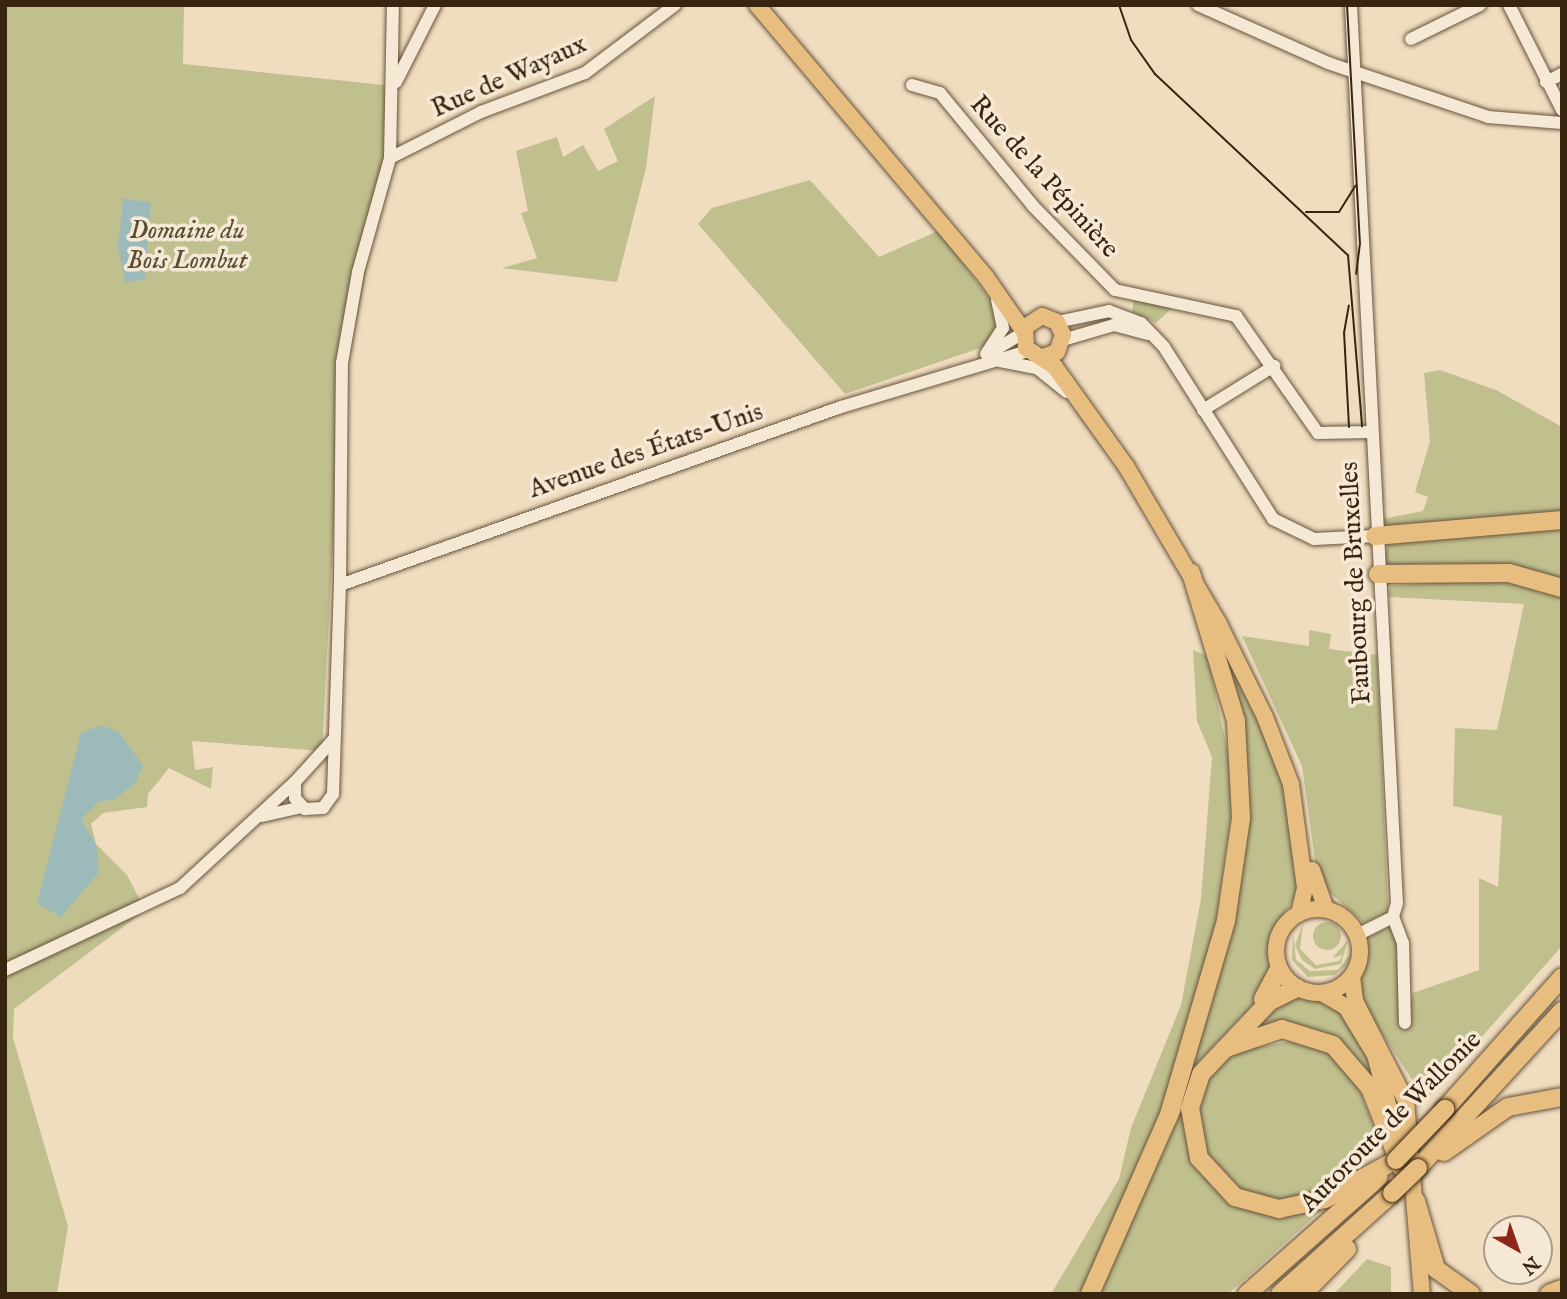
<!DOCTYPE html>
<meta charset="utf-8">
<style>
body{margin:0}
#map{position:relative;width:1567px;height:1299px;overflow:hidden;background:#f0ddc0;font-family:"IM FELL English",serif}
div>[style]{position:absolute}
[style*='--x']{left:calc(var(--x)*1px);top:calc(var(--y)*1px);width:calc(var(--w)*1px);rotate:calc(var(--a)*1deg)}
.green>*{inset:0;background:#c0bf8e}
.round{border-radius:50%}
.water>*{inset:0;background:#9dbabb}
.roads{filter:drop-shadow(0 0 2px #66533c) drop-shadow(0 0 2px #66533c)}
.minor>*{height:12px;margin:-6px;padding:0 6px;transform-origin:6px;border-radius:6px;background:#f5e9d6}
.major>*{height:16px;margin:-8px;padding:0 8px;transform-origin:8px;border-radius:8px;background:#e8be80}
.major>.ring{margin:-8px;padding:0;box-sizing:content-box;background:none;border:16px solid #e8be80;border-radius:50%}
.highway>*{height:18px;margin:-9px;padding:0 9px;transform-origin:9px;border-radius:9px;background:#e8be80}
.tram>*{height:2px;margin:-1px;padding:0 1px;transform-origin:1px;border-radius:1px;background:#382510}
.bridges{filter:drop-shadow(0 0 2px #382510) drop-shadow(0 0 2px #382510)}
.highway-bridge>*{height:18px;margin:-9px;padding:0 9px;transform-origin:9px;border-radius:9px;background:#e8be80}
span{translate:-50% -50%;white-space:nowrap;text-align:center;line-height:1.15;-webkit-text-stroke:7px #f5e9d6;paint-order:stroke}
.street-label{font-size:26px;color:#382510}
.park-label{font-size:26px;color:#5a4c30;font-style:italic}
.frame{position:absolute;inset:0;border:7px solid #382510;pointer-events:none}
.north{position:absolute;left:1483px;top:1215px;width:70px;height:70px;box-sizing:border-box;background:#f5e9d6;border:2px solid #a99b87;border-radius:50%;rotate:140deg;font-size:19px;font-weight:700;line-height:28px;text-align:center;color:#382510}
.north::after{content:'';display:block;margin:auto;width:24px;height:32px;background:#8f2418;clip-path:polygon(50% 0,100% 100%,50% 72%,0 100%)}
</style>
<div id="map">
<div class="green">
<div style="clip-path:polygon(5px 5px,184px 5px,183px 64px,394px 86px,386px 167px,340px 406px,322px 751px,192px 741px,195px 770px,213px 767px,211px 789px,169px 768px,148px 794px,147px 807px,103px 813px,91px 824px,96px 844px,127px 875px,143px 906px,5px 969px)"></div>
<div style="clip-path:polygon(655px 96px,646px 168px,617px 282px,502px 268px,537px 258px,521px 213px,528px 211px,516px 151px,557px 137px,563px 157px,583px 145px,598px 171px,618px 161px,604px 129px)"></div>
<div style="clip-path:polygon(810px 180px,879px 257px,938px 231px,1002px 315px,998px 342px,845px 394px,698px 224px,712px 208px)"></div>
<div style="clip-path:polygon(1134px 298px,1174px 306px,1156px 323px,1132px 312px)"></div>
<div style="clip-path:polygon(1440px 370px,1496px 390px,1562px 427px,1562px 520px,1384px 535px,1382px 519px,1423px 511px,1428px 497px,1415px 492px,1430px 441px,1424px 373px)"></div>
<div style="clip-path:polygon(1562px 525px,1562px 583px,1387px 566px,1384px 559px,1389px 542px)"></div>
<div style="clip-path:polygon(1491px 577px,1562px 597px,1562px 946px,1419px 1108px,1415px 1084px,1351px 987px,1366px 938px,1390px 927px,1403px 943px,1406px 1020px,1413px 993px,1479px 970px,1479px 878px,1498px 887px,1502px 816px,1453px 806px,1455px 728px,1497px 730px,1524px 604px,1389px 597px,1390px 586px)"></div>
<div style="clip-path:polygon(1215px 627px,1283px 772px,1298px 893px,1271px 934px,1272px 967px,1264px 993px,1181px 1080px,1211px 1006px,1236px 907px,1245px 839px)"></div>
<div style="clip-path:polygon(1309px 630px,1331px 634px,1329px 649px,1377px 655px,1388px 906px,1387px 913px,1364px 923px,1318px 882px,1302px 766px,1242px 636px,1309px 646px)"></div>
<div style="clip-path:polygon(1193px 650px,1208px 656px,1235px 788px,1212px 948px,1153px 1138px,1100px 1256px,1080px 1294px,1051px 1294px,1119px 1179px,1131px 1128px,1181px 1005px,1201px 899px,1212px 757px,1197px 721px)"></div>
<div style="clip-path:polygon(139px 915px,14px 1009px,13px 1038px,68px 1226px,57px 1294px,5px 1294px,5px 971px)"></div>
<div class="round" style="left:1313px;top:922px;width:28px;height:28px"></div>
<div style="clip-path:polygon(1303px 924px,1300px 949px,1316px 965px,1339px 961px,1343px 955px,1332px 958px,1348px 940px,1341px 964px,1315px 969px,1302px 960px,1295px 945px)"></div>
<div style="clip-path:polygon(1293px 934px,1296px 960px,1310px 971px,1338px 970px,1351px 953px,1348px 964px,1335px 975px,1308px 977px,1292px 960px)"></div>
<div style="clip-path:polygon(1283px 992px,1335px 1003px,1364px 1035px,1385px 1109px,1309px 1033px,1238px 1042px)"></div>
<div style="clip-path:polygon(1303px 1039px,1331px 1052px,1354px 1077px,1375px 1129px,1371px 1150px,1354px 1174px,1331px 1189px,1285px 1202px,1239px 1194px,1208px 1162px,1197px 1131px,1200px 1093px,1216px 1067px,1245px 1049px)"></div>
<div style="clip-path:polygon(1197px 1070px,1183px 1117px,1185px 1135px,1212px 1187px,1268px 1215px,1326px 1206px,1228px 1294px,1094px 1294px)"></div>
<div style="clip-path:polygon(1367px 1259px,1391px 1267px,1391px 1294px,1334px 1294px)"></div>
</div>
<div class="water">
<div style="clip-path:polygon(123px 198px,151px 203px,145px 279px,125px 283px,118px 246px)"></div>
<div style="clip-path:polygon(102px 725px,120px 733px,143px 766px,136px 782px,114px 800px,99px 801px,81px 820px,96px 844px,99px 872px,61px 917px,37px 903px,81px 733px)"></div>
</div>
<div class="roads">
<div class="minor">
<div style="--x:1198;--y:5;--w:142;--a:24"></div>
<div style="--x:1328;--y:63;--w:169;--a:18.6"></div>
<div style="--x:1488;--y:117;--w:74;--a:4.6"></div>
<div style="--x:1351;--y:5;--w:899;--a:87.07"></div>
<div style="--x:1397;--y:903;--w:15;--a:106"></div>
<div style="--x:1393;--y:917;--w:40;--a:153.4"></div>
<div style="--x:1509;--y:5;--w:118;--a:63.2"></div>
<div style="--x:1411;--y:39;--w:77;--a:-26.2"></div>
<div style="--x:396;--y:82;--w:86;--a:-63.1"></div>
<div style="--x:1546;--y:82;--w:18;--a:-27"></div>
<div style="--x:912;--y:85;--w:29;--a:16"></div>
<div style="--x:940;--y:93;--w:146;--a:50.5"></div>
<div style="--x:1033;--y:206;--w:117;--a:45.7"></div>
<div style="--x:1115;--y:290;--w:124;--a:12.1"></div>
<div style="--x:1236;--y:316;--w:143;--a:55"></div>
<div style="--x:1318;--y:433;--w:53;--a:-1.1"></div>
<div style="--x:390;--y:158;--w:102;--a:-26.8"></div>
<div style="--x:481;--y:112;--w:111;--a:-20.6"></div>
<div style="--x:585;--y:73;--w:113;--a:-37.1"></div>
<div style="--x:1057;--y:322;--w:53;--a:-11.9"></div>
<div style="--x:1109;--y:311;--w:34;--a:21"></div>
<div style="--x:1141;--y:323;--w:33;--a:46"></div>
<div style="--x:1164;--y:347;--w:204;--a:57.6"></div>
<div style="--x:1273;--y:519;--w:46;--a:26"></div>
<div style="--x:1314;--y:539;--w:61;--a:-2.8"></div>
<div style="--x:1063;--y:340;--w:53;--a:-16.4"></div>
<div style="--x:1114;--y:325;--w:35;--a:15"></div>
<div style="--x:993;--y:351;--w:35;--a:-31"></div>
<div style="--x:986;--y:354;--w:31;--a:-57"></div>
<div style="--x:1003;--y:328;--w:29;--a:-102"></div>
<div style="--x:1000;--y:361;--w:38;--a:11"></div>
<div style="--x:1037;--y:368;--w:38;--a:39"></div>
<div style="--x:1203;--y:410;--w:84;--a:-31.8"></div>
<div style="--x:340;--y:585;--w:532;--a:-19.56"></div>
<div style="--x:841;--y:407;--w:195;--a:-16.7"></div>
<div style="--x:334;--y:739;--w:58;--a:132.2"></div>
<div style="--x:295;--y:782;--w:16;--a:90"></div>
<div style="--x:295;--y:798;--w:15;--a:48"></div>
<div style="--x:305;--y:809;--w:18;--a:-3"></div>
<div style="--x:323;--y:808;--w:17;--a:-54"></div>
<div style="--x:333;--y:794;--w:209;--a:-88.1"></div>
<div style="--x:340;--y:585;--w:222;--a:-89.5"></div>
<div style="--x:342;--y:363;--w:92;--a:-80"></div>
<div style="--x:358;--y:272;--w:118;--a:-74.3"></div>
<div style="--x:390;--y:158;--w:153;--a:-88.9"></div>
<div style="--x:262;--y:816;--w:41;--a:-12.7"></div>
<div style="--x:1393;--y:917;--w:28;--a:69"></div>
<div style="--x:1403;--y:943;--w:80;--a:88.6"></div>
<div style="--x:5;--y:970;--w:193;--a:-25.1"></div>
<div style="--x:180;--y:888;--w:156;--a:-42.7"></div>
</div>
<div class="major">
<div style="--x:757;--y:5;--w:356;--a:49.9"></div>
<div style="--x:986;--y:277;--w:65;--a:55.1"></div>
<div style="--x:1043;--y:357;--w:15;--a:-20"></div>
<div style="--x:1057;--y:352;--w:18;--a:-71"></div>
<div style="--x:1063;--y:335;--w:14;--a:-115"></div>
<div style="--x:1057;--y:322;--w:16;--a:-158"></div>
<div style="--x:1042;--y:316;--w:20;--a:147"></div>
<div style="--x:1025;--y:327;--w:21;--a:87"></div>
<div style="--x:1026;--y:348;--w:35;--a:33"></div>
<div style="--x:1055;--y:367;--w:122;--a:54.4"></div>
<div style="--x:1126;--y:466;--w:183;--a:59.5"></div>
<div style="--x:1219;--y:624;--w:104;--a:63.7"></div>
<div style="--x:1265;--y:717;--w:72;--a:68.8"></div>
<div style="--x:1291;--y:784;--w:105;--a:82.3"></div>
<div style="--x:1305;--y:888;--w:26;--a:103"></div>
<div style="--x:1312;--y:870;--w:41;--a:70.3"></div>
<div class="ring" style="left:1276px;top:909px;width:68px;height:68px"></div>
<div style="--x:1352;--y:976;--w:25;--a:83"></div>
<div style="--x:1355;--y:1001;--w:112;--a:63"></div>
<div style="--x:1406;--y:1101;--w:194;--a:85.3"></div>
<div style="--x:1322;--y:993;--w:28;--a:30"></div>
<div style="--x:1346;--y:1007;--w:56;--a:58.9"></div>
<div style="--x:1375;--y:1055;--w:94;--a:75.2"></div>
</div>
<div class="highway">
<div style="--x:1375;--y:536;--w:188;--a:-4.9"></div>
<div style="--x:1378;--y:574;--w:131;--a:-0.4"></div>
<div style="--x:1509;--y:573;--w:55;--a:15.8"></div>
<div style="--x:1297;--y:988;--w:30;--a:154"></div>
<div style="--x:1270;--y:1001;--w:100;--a:133.4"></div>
<div style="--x:1201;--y:1074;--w:36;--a:108"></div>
<div style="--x:1190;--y:1108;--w:51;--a:79.8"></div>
<div style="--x:1199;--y:1158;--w:53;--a:47.3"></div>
<div style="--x:1235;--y:1197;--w:46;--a:15.3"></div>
<div style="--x:1279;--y:1209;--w:47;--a:-12.3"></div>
<div style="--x:1325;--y:1199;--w:81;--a:-28.8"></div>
<div style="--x:1263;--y:999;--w:34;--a:-62"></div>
<div style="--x:1229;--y:1047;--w:56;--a:-18.8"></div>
<div style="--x:1282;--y:1029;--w:53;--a:17.4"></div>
<div style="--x:1333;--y:1045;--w:57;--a:49.3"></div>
<div style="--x:1370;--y:1088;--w:87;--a:68.4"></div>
<div style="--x:1445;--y:1109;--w:176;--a:-48.4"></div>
<div style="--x:1168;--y:1118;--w:205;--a:-73.6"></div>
<div style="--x:1226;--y:921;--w:104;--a:-81.7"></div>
<div style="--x:1241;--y:818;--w:97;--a:-93"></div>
<div style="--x:1236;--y:721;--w:155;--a:-106.9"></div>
<div style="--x:1444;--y:1152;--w:78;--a:-35.1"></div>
<div style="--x:1508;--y:1107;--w:55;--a:-10.5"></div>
<div style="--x:1418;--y:1168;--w:213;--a:-47.5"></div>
<div style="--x:1416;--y:1201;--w:71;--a:73.6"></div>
<div style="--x:1436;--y:1269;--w:43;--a:35.5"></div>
<div style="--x:1090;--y:1294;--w:203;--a:-66.2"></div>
<div style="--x:1247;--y:1294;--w:176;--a:-41.6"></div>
<div style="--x:1280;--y:1294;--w:151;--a:-42"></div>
<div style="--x:1303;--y:1294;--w:63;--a:-45.6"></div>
<div style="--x:1549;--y:1294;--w:14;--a:-21"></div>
</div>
</div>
<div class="tram">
<div style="--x:1119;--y:5;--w:37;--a:71"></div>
<div style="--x:1131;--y:40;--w:42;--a:54.8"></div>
<div style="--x:1155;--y:74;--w:265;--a:43.2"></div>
<div style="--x:1348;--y:255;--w:172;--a:85.3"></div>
<div style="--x:1347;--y:5;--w:238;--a:86.9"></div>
<div style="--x:1360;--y:243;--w:31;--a:97"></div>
<div style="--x:1306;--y:212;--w:33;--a:0"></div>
<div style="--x:1339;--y:212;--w:31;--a:-58"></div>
<div style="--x:1349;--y:427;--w:94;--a:-93"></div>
<div style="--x:1344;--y:333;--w:28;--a:-80"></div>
</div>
<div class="bridges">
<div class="highway-bridge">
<div style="--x:1396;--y:1160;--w:71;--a:-46.1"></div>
<div style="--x:1392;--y:1193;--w:36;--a:-44"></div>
</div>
</div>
<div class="street-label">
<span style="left:509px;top:77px;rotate:-24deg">Rue de Wayaux</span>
<span style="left:1044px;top:177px;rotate:48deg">Rue de la Pépinière</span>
<span style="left:646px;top:451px;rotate:-19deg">Avenue des États-Unis</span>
<span style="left:1356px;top:583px;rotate:-93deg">Faubourg de Bruxelles</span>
<span style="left:1391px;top:1122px;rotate:-45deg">Autoroute de Wallonie</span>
</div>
<div class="park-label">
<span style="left:187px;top:246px">Domaine du<br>Bois Lombut</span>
</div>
<div class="frame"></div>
<div class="north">N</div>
</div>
